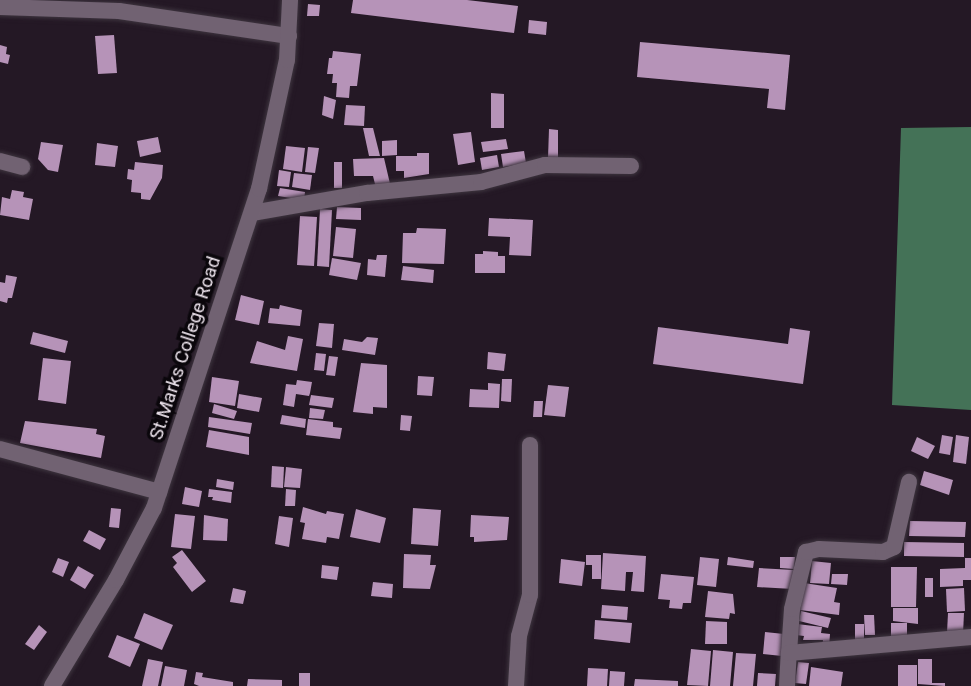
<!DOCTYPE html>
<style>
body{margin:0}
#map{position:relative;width:971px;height:686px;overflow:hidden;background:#241825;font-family:Roboto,sans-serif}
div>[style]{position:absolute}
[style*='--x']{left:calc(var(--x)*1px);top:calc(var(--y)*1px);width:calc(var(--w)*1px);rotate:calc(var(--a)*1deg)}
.water>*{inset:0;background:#447257}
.building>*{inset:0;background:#b693b8}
.roads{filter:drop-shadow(0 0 2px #3e353f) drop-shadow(0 0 2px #3e353f)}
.minor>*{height:16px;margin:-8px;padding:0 8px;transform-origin:8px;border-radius:8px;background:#716272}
span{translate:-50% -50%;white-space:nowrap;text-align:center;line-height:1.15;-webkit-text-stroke:7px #0a060b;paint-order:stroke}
.street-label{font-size:19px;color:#ece3ec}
</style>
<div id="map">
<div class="water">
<div style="clip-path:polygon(971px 127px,971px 410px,892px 405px,901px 128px)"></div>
</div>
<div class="building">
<div style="clip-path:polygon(353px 0,467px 0,518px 6px,514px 33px,351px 13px)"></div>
<div style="clip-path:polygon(308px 4px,320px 5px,319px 16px,307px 16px)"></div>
<div style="clip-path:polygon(529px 20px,547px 22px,546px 35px,528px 33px)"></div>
<div style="clip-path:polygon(114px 35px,117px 73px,98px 74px,95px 36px)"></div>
<div style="clip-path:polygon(640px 42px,790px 55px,785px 110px,767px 108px,769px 89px,637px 77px)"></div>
<div style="clip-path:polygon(0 45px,7px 47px,6px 54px,10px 55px,8px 64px,0 62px)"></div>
<div style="clip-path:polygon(333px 51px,361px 54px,357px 86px,350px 86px,349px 98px,336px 97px,337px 83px,332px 83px,333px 74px,327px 74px,329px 58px,332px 58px)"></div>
<div style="clip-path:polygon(491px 93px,504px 94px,504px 128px,491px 128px)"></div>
<div style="clip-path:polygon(324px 96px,336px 100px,333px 119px,322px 115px)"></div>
<div style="clip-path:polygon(346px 105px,365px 106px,364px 126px,344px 125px)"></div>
<div style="clip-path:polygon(363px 128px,373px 128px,380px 156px,369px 156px)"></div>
<div style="clip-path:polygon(549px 129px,558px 130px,558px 158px,548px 158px)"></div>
<div style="clip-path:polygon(471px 132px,475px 162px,458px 165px,453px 134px)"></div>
<div style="clip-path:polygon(158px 137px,161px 152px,140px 157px,137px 141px)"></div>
<div style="clip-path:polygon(506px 139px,508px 149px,483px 152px,481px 142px)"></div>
<div style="clip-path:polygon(397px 140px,397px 155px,382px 156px,382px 141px)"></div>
<div style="clip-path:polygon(41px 142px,63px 145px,58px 172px,48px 170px,38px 159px)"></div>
<div style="clip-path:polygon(97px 143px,118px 146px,115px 167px,95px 165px)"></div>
<div style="clip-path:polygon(286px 146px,305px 148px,302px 172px,283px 169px)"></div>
<div style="clip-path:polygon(308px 147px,319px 148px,315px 173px,305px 172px)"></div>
<div style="clip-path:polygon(524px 151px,526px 163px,503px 167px,501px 154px)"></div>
<div style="clip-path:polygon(417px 153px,429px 153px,429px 174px,404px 178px,404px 171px,396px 171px,396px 156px,417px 156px)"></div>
<div style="clip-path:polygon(497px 155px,499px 167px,482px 170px,480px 158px)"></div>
<div style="clip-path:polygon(384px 158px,391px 188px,376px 188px,373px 176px,354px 176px,353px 159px)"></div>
<div style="clip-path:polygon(135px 162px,163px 165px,162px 178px,150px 200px,141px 199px,141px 193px,131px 192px,132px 180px,127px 179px,128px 169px,134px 170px)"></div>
<div style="clip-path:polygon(334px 162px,342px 162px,342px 188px,334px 188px)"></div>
<div style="clip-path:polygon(279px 170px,291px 172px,289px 187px,277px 186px)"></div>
<div style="clip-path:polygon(294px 173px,312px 175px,310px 190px,292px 187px)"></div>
<div style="clip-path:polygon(280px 188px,305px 192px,304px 200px,278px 196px)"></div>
<div style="clip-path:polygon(12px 190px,24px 192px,23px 197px,33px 199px,29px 220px,0 215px,2px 197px,10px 199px)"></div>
<div style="clip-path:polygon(337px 207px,361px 208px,361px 220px,336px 219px)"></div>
<div style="clip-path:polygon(320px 209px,332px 210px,329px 267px,317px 266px)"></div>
<div style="clip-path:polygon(300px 216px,317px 217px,314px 266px,297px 265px)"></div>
<div style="clip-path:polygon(489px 218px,533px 220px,531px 256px,509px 255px,510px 237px,488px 236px)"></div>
<div style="clip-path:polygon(336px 227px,356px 229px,353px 258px,333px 256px)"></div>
<div style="clip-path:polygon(417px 228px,446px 229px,444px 264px,402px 263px,403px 233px,416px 233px)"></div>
<div style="clip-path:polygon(483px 251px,498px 252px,498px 256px,505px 256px,505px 273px,475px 273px,475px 254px,483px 254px)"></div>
<div style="clip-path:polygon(377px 255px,387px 255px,385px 277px,367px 275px,368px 259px,376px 260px)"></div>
<div style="clip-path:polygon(332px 258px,361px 263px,357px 280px,329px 275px)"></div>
<div style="clip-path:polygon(403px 266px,434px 270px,433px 283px,401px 280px)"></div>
<div style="clip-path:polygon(6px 275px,17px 277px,12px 298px,8px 298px,7px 303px,0 301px,0 282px,5px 283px)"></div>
<div style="clip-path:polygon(241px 295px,264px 301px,259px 325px,235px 320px)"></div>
<div style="clip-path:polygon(280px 305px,302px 310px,300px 326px,268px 323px,270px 308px,279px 309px)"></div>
<div style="clip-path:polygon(319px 323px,334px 324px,332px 348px,316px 346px)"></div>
<div style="clip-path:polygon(658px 327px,788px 344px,790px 328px,810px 331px,803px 384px,653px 364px)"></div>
<div style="clip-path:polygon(33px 332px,68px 341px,65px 353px,30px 344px)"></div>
<div style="clip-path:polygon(288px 336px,303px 339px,297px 371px,250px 363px,257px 341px,285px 350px)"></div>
<div style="clip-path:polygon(367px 337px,378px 338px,375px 355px,342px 350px,344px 339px,362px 342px)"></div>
<div style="clip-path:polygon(488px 352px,506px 354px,504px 371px,487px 369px)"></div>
<div style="clip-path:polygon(316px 353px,326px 354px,324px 371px,314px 370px)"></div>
<div style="clip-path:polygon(329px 356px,338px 357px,335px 376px,326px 375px)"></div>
<div style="clip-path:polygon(43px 358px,71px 361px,66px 404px,38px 400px)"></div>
<div style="clip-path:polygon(361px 363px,387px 365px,387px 408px,373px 407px,373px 414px,353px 412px)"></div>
<div style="clip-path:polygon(418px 376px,434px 377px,432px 396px,417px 395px)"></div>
<div style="clip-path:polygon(212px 377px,239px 381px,235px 406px,209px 402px)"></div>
<div style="clip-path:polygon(502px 379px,512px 379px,511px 402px,501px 401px)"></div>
<div style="clip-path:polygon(297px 380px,312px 382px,310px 393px,309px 396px,296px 394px,294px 407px,283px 405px,286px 384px,296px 385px)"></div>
<div style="clip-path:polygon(488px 383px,500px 384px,499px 408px,469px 407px,470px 389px,488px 390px)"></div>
<div style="clip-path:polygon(548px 385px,569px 387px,565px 417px,544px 415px)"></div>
<div style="clip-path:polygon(239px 394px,262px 398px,259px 412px,237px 408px)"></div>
<div style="clip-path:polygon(311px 395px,334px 398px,332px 408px,309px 405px)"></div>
<div style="clip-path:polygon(534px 401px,543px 401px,542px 417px,533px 417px)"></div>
<div style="clip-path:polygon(214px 404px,237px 411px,234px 419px,212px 413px)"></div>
<div style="clip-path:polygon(310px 408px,325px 410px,323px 419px,309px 418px)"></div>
<div style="clip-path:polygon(282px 415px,306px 419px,305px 428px,280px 424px)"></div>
<div style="clip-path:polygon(401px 415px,412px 416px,410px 431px,400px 430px)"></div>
<div style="clip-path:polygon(209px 417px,252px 423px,250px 434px,208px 427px)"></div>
<div style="clip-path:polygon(308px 419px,333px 422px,333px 427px,342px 428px,340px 439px,306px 435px)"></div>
<div style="clip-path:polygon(25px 421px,97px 429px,96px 434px,105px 436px,101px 458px,20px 443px)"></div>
<div style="clip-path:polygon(209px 430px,249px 437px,249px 455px,206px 447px)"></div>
<div style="clip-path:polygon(942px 435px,953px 437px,950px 455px,939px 453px)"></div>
<div style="clip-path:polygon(956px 435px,969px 437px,966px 464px,953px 462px)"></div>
<div style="clip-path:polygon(917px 437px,935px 446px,928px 459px,911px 451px)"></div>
<div style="clip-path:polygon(272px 466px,284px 467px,283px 488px,271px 487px)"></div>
<div style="clip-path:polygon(286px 467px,302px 469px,300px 488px,284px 487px)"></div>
<div style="clip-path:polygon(924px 471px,953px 480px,949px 495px,920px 485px)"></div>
<div style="clip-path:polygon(217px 479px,234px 482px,233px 490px,216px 487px)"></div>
<div style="clip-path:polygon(185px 487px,202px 491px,199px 507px,182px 504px)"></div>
<div style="clip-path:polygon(209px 489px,232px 492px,231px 503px,212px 500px,213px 497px,208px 497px)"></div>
<div style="clip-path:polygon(286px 489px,296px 490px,295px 506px,285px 506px)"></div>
<div style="clip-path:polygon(303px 507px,326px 514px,327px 511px,344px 514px,339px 539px,327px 537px,326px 543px,302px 539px,305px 523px,300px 522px)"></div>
<div style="clip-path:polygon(111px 508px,121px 509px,119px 528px,109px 527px)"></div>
<div style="clip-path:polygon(413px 508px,441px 510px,438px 546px,411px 544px)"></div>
<div style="clip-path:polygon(356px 509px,386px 518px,380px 543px,350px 537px)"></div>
<div style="clip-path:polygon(175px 514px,195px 516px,191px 549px,171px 547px)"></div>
<div style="clip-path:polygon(204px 515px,228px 519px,227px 541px,203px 540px)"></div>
<div style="clip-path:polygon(471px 515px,509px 517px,507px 540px,474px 542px,474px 537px,470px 537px)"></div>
<div style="clip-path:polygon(279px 516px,293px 518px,289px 547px,275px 544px)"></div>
<div style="clip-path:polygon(910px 521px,966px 522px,965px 537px,909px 536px)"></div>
<div style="clip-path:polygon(89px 530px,106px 539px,100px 550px,83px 541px)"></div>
<div style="clip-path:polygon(904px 542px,964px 543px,964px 557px,904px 556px)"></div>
<div style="clip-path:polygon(182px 550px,206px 581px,192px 592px,173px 567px,177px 563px,172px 557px)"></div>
<div style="clip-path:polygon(603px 553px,646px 556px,644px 592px,631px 591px,633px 572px,626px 572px,625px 591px,601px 589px)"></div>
<div style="clip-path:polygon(404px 554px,431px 555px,430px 565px,436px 565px,430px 589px,403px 588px)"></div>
<div style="clip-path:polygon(586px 555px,601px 555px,601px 579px,592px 579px,592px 565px,586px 565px)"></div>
<div style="clip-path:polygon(700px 557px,719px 559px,716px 587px,697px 585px)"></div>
<div style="clip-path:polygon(728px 557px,754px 561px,753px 568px,727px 565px)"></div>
<div style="clip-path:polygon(780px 557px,795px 557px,794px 569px,780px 568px)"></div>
<div style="clip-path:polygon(58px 558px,69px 562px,63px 577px,52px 572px)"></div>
<div style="clip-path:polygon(965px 558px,971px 558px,971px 580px,963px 580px,963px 586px,940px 587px,940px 569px,965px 568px)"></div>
<div style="clip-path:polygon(561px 559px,585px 562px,582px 586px,559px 583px)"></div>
<div style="clip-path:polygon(812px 561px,831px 563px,829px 584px,810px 583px)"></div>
<div style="clip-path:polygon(322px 565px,339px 567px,337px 580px,321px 578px)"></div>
<div style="clip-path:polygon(78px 566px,94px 575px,85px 589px,70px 580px)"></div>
<div style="clip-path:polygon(891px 567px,917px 567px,916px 607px,891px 607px)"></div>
<div style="clip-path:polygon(759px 568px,794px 570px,793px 589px,757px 587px)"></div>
<div style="clip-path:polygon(661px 574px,694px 577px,691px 603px,683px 603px,682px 609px,669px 608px,670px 600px,658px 599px)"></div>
<div style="clip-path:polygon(832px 574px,848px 574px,847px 585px,831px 584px)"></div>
<div style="clip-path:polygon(925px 578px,933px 578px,933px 597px,925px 597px)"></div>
<div style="clip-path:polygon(373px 582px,393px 584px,392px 598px,371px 596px)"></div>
<div style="clip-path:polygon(804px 583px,837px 588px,834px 602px,840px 603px,839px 615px,800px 610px)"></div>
<div style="clip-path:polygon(233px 588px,246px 591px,243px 604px,230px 602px)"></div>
<div style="clip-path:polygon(964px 588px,965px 611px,947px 612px,946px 589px)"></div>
<div style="clip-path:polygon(708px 591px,733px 594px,735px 614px,730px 613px,729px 619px,705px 617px)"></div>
<div style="clip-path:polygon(602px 605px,628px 607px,627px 620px,601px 618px)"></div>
<div style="clip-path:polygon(893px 608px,918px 608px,918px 624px,893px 621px)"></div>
<div style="clip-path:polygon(801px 611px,831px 618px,828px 628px,799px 621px)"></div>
<div style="clip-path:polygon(144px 613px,173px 625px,162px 650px,134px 638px)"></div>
<div style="clip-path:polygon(948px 613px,964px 613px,963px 634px,947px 633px)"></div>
<div style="clip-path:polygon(864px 615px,874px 615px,875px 635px,865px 635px)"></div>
<div style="clip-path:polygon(595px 620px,632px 623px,630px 643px,594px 639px)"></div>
<div style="clip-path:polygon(706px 621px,727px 622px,727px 644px,705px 644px)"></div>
<div style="clip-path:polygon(891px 623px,907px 623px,907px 637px,891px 637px)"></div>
<div style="clip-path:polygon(797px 624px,822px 627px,821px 633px,830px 634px,829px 648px,822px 647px,823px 640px,803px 640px,804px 636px,796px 635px)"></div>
<div style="clip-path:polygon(855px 624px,864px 624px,864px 643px,855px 643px)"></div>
<div style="clip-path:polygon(39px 625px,47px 632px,34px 650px,25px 644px)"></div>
<div style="clip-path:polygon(765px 632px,784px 634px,782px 656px,763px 654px)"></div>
<div style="clip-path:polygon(117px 635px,140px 644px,130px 667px,108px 657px)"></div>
<div style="clip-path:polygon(691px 649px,711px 651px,708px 686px,687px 685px)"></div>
<div style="clip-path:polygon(713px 650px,733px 652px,730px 686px,710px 686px)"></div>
<div style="clip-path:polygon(736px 653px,756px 654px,753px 686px,733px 686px)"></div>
<div style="clip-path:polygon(148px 659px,163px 662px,158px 686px,142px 686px)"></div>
<div style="clip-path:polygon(918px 659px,932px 659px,932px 683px,945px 683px,945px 686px,918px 684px)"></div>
<div style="clip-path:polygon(798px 662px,809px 663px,806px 684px,795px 683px)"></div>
<div style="clip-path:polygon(898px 665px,917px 665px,917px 686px,898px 686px)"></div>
<div style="clip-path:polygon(165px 666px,187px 670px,184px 686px,161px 686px)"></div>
<div style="clip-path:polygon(811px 667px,843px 672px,841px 686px,809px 686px)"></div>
<div style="clip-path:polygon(588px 668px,608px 669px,607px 686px,587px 686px)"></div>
<div style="clip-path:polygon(610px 671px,625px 672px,624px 686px,609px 686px)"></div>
<div style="clip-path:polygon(196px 672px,203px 673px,202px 677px,233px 682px,233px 686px,199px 686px,194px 684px)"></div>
<div style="clip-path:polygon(299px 673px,310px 673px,310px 686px,299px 686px)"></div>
<div style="clip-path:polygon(758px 673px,776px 674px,775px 686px,757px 686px)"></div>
<div style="clip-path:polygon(248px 679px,282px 680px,282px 686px,247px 686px)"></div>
<div style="clip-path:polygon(635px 679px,678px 681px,678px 686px,634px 686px)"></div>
</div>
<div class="roads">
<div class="minor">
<div style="--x:0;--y:7;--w:119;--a:1.9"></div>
<div style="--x:119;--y:11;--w:172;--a:8.4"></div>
<div style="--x:0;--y:161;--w:23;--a:15"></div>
<div style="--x:252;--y:213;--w:117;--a:-9.9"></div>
<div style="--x:367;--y:193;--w:115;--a:-5.5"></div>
<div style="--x:481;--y:182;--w:66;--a:-14.9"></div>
<div style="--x:545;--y:165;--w:86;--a:0.7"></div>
<div style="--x:0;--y:449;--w:165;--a:15.1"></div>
<div style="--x:789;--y:653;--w:44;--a:-86.1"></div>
<div style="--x:792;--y:609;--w:59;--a:-76.2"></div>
<div style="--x:806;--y:552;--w:13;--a:-13"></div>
<div style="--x:819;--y:549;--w:64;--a:2.7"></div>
<div style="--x:883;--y:552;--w:12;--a:-24"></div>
<div style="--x:894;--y:547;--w:67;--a:-77"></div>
<div style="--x:52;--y:686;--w:124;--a:-58.9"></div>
<div style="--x:116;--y:580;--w:81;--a:-62.2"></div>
<div style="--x:154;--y:508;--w:336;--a:-71.8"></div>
<div style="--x:259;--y:189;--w:132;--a:-77.8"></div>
<div style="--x:287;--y:60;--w:60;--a:-87.1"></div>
<div style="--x:516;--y:686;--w:50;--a:-86.6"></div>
<div style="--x:519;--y:636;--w:42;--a:-75"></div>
<div style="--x:530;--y:595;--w:150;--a:-90"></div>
<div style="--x:787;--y:686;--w:33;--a:-87"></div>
<div style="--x:789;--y:653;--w:183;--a:-5"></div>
</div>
</div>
<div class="street-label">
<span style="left:185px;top:348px;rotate:-72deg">St.Marks College Road</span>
</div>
</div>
